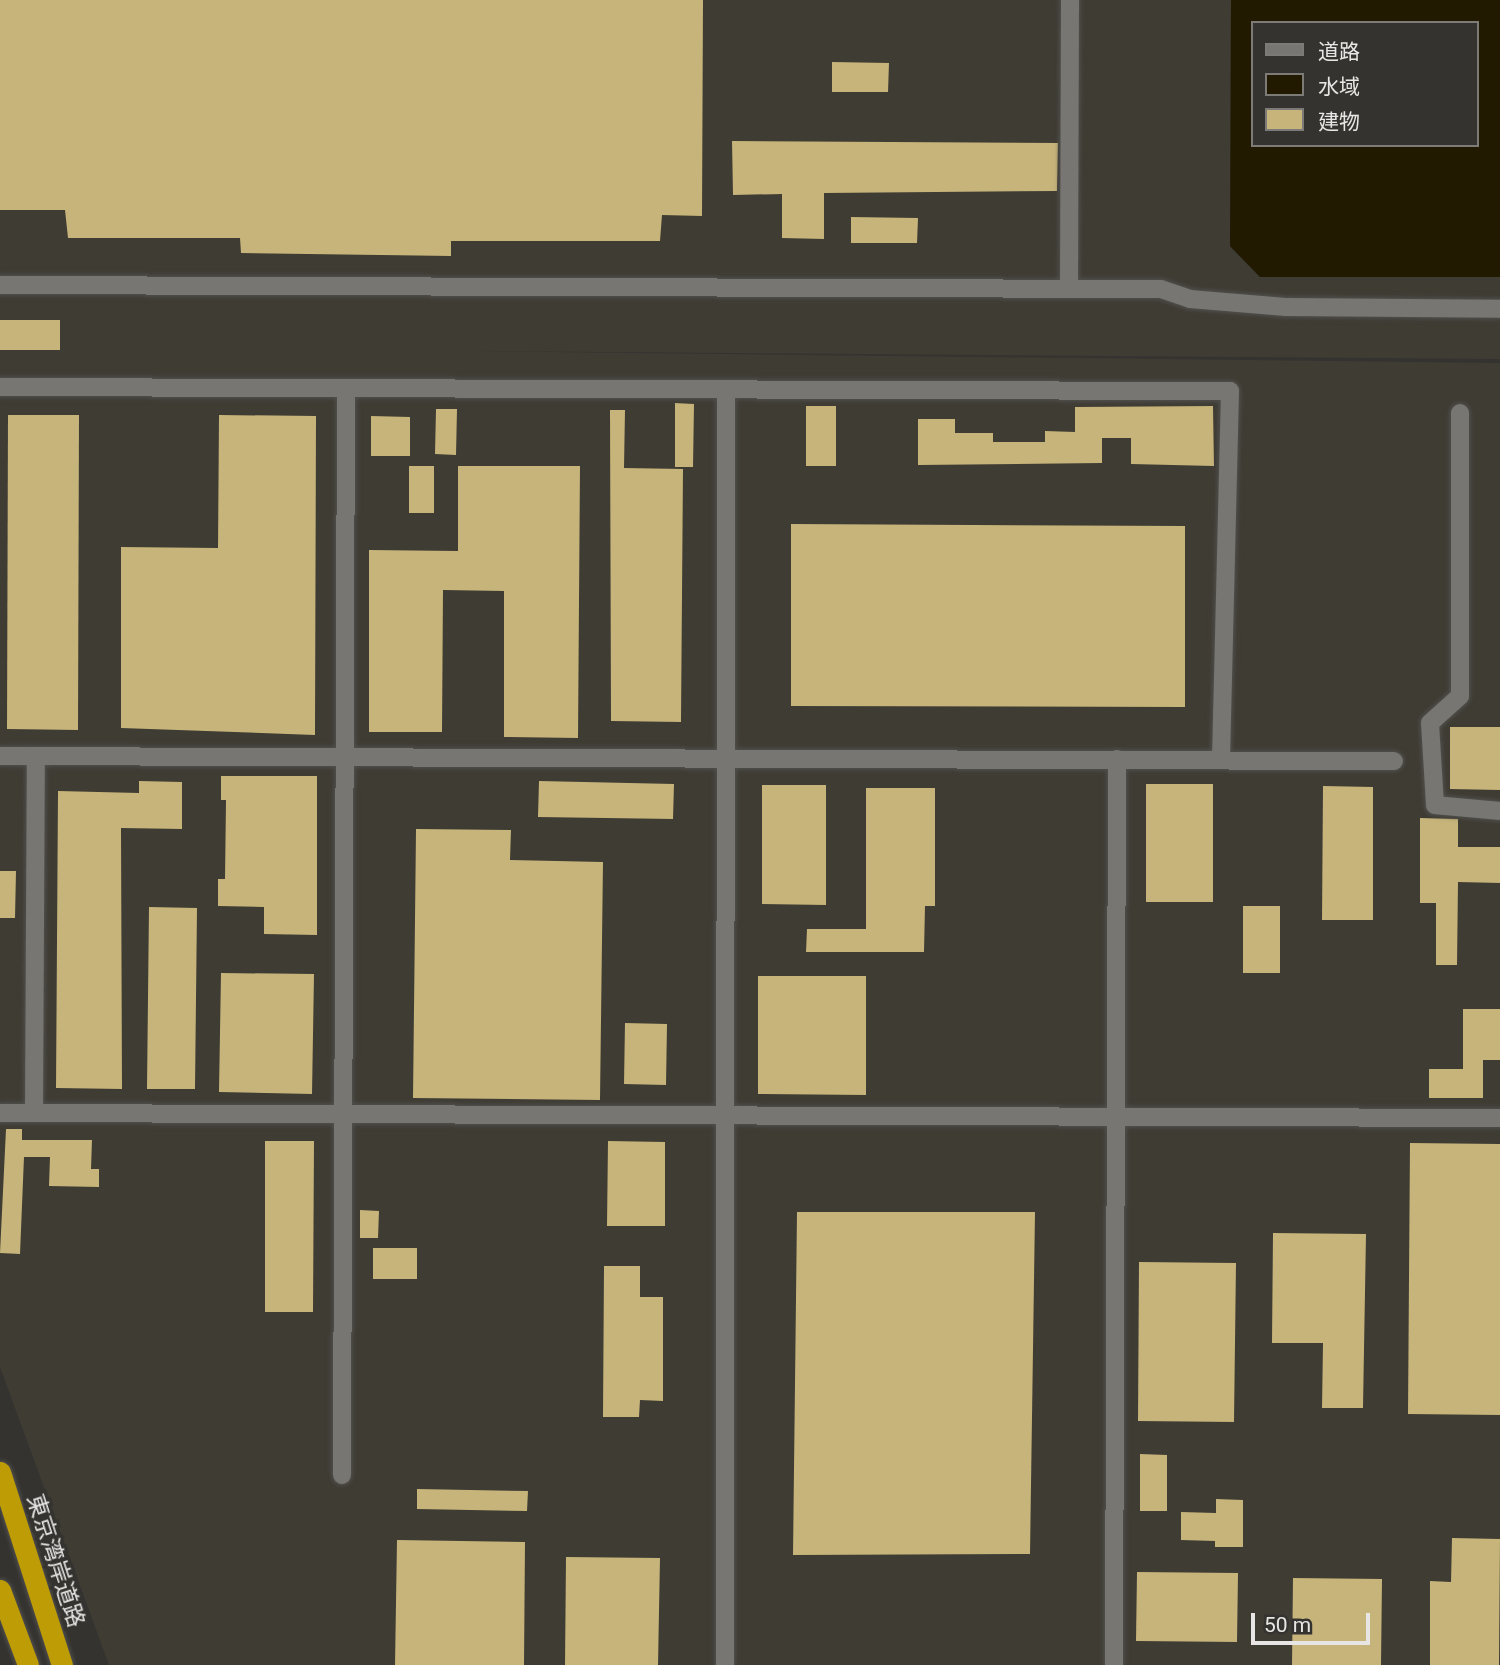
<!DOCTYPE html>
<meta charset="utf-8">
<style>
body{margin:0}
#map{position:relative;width:1500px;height:1665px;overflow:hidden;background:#343330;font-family:Roboto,"Noto Sans JP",sans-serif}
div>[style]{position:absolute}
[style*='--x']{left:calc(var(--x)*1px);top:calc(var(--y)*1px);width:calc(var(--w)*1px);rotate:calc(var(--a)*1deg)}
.built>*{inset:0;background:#3f3c34}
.water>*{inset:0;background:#221a00}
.building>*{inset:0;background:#c6b47a}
.roads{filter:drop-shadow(0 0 2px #51504d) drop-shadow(0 0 2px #51504d)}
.minor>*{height:18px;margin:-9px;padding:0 9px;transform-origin:9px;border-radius:9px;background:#777672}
.highway>*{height:21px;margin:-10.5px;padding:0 10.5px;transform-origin:10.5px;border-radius:10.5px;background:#be9c05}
span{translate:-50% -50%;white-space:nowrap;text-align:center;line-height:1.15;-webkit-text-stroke:7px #343330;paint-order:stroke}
.street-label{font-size:23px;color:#e7e6e4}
.legend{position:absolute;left:1251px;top:21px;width:228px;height:126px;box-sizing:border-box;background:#343330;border:2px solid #7c7b78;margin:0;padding:9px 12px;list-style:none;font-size:21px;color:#e7e6e4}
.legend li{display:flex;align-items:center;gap:14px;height:35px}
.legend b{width:35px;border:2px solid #7c7b78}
.scale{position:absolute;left:1251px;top:1613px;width:119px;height:32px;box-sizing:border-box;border:4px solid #e7e6e4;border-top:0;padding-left:9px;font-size:21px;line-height:24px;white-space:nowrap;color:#e7e6e4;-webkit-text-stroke:5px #343330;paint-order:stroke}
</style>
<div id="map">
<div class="built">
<div style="clip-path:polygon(0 0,1231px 0,1230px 247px,1260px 277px,1500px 277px,1500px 359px,468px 351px,1500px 363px,1500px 1665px,109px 1665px,0 1367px)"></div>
</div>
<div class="water">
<div style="clip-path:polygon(evenodd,1231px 0,1500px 0,1500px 277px,1260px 277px,1230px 246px,1231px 0,1253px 23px,1477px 23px,1477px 145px,1253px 145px,1253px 23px)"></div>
</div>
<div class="building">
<div style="clip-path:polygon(0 0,703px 0,702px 216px,662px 215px,660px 241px,451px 241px,451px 256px,241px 253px,240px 238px,68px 238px,65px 210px,0 210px)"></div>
<div style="clip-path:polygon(832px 62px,889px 63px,888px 92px,832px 92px)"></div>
<div style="clip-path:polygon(732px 141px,1058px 143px,1057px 191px,824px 193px,824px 239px,782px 238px,782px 194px,733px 195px)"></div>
<div style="clip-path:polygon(851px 217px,918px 218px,917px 243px,851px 243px)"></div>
<div style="clip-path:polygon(0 320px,60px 320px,60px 350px,0 350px)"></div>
<div style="clip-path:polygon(675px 403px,694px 404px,693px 467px,675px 467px)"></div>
<div style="clip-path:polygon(806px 406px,836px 406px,836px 466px,806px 466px)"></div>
<div style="clip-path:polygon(1213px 406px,1214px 466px,1131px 464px,1131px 438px,1102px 438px,1102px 463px,918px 465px,918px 419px,955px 419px,955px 433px,993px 433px,993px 442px,1045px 442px,1045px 431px,1075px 432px,1075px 407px)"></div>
<div style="clip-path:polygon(436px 409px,457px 409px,456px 455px,435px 454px)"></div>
<div style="clip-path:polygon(610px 410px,625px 410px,624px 468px,683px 469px,681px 722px,611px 721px)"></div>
<div style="clip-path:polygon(8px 415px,79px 415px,78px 730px,7px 729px)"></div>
<div style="clip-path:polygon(219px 415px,316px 416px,315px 735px,121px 728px,121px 547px,218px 548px)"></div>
<div style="clip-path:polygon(371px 416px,410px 417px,410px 456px,371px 456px)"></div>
<div style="clip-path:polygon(409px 466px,434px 466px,434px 513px,409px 513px)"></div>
<div style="clip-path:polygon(458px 466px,580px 466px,578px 738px,504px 737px,504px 591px,443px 590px,442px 732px,369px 732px,369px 550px,458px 551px)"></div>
<div style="clip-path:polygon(791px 524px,1185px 526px,1185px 707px,791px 706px)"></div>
<div style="clip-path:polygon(1450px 727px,1500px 727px,1500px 790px,1450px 789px)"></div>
<div style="clip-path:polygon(221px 776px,317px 776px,317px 935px,264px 934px,264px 907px,218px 906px,218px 879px,225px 879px,226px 800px,221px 800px)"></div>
<div style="clip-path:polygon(139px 781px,182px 782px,182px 829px,121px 828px,122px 1089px,56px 1088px,58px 791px,139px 793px)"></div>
<div style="clip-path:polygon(539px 781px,674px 784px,673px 819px,538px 817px)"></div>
<div style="clip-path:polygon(1146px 784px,1213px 784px,1213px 902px,1146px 902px)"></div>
<div style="clip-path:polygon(762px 785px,826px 785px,826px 905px,762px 904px)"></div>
<div style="clip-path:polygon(1323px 786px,1373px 787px,1373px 920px,1322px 920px)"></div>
<div style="clip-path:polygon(866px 788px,935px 788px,935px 906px,925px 906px,924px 952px,806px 952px,807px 929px,866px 929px)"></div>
<div style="clip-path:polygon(1420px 818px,1458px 819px,1458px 847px,1500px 847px,1500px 883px,1458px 882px,1457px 965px,1436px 965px,1436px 903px,1420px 903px)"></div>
<div style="clip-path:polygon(416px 829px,511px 830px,510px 860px,603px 862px,600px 1100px,413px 1098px)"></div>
<div style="clip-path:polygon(0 871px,16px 871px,15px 918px,0 918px)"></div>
<div style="clip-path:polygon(1243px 906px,1280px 906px,1280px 973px,1243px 973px)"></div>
<div style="clip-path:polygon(149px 907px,197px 908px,195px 1089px,147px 1089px)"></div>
<div style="clip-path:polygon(221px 973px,314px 974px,312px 1094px,219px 1092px)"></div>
<div style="clip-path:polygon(758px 976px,866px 976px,866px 1095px,758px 1094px)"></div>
<div style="clip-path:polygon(1463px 1009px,1500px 1009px,1500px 1060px,1483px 1060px,1483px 1098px,1429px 1098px,1429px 1069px,1463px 1069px)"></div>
<div style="clip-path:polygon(625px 1023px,667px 1024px,666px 1085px,624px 1084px)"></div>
<div style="clip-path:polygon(6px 1129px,22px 1129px,22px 1140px,92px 1140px,91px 1169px,99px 1169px,99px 1187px,49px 1186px,50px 1157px,24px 1157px,20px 1254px,0 1253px)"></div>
<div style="clip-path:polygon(265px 1141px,314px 1141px,313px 1312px,265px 1312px)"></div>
<div style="clip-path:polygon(608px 1141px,665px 1142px,665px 1226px,607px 1226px)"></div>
<div style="clip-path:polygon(1410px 1143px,1500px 1144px,1500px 1415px,1408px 1414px)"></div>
<div style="clip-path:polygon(360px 1210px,379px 1211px,378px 1238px,360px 1238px)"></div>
<div style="clip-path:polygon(797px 1212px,1035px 1212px,1030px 1554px,793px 1555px)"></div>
<div style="clip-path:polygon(1273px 1233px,1366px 1234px,1363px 1408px,1322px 1408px,1323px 1343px,1272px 1343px)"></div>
<div style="clip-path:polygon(373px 1248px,417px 1248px,417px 1279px,373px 1279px)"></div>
<div style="clip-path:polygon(1139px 1262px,1236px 1263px,1234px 1422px,1138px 1421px)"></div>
<div style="clip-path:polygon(604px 1266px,640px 1266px,640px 1297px,663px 1297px,663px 1401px,640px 1400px,639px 1417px,603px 1417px)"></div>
<div style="clip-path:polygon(1140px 1454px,1167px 1455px,1167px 1511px,1140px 1511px)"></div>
<div style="clip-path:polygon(417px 1489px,528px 1491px,527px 1511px,417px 1509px)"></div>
<div style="clip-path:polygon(1216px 1499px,1243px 1500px,1243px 1547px,1215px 1547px,1215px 1541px,1181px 1540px,1181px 1512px,1216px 1513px)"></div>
<div style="clip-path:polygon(1452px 1538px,1500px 1539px,1499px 1665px,1430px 1665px,1430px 1581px,1451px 1582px)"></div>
<div style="clip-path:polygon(397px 1540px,525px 1542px,524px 1665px,395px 1665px)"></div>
<div style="clip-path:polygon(566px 1557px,660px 1558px,658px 1665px,565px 1665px)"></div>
<div style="clip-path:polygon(1137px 1572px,1238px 1573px,1237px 1642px,1136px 1641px)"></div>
<div style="clip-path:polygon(1293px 1578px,1382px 1579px,1381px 1665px,1292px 1665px)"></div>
</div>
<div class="roads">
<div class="minor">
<div style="--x:0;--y:285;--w:1161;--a:0.2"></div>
<div style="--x:1161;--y:289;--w:31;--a:19"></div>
<div style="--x:1190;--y:299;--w:96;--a:4.8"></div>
<div style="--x:1286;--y:307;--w:214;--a:0.5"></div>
<div style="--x:1069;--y:289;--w:289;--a:-89.8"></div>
<div style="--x:0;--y:387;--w:1230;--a:0.19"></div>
<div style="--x:1230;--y:391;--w:369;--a:91.4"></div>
<div style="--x:1460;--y:413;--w:283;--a:90"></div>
<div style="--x:1460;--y:696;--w:40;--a:138"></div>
<div style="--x:1430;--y:723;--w:82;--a:86.5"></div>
<div style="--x:1435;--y:805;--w:65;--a:5.3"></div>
<div style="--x:0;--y:756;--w:1394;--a:0.21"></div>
<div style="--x:0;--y:1113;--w:1500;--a:0.19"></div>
<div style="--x:34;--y:1113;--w:357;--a:-89.7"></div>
<div style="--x:342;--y:1475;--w:1087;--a:-89.79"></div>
<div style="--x:725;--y:1665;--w:1276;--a:-89.96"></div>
<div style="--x:1114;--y:1665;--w:906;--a:-89.81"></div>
</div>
<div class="highway">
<div style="--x:0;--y:1472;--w:203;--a:72.2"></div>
<div style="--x:0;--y:1590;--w:80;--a:69.5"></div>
</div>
</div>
<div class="street-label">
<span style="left:55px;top:1561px;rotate:72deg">東京湾岸道路</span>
</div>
<ul class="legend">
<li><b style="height:9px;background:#777672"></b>道路</li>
<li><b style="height:19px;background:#221a00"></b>水域</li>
<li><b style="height:19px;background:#c6b47a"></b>建物</li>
</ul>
<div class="scale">50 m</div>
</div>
